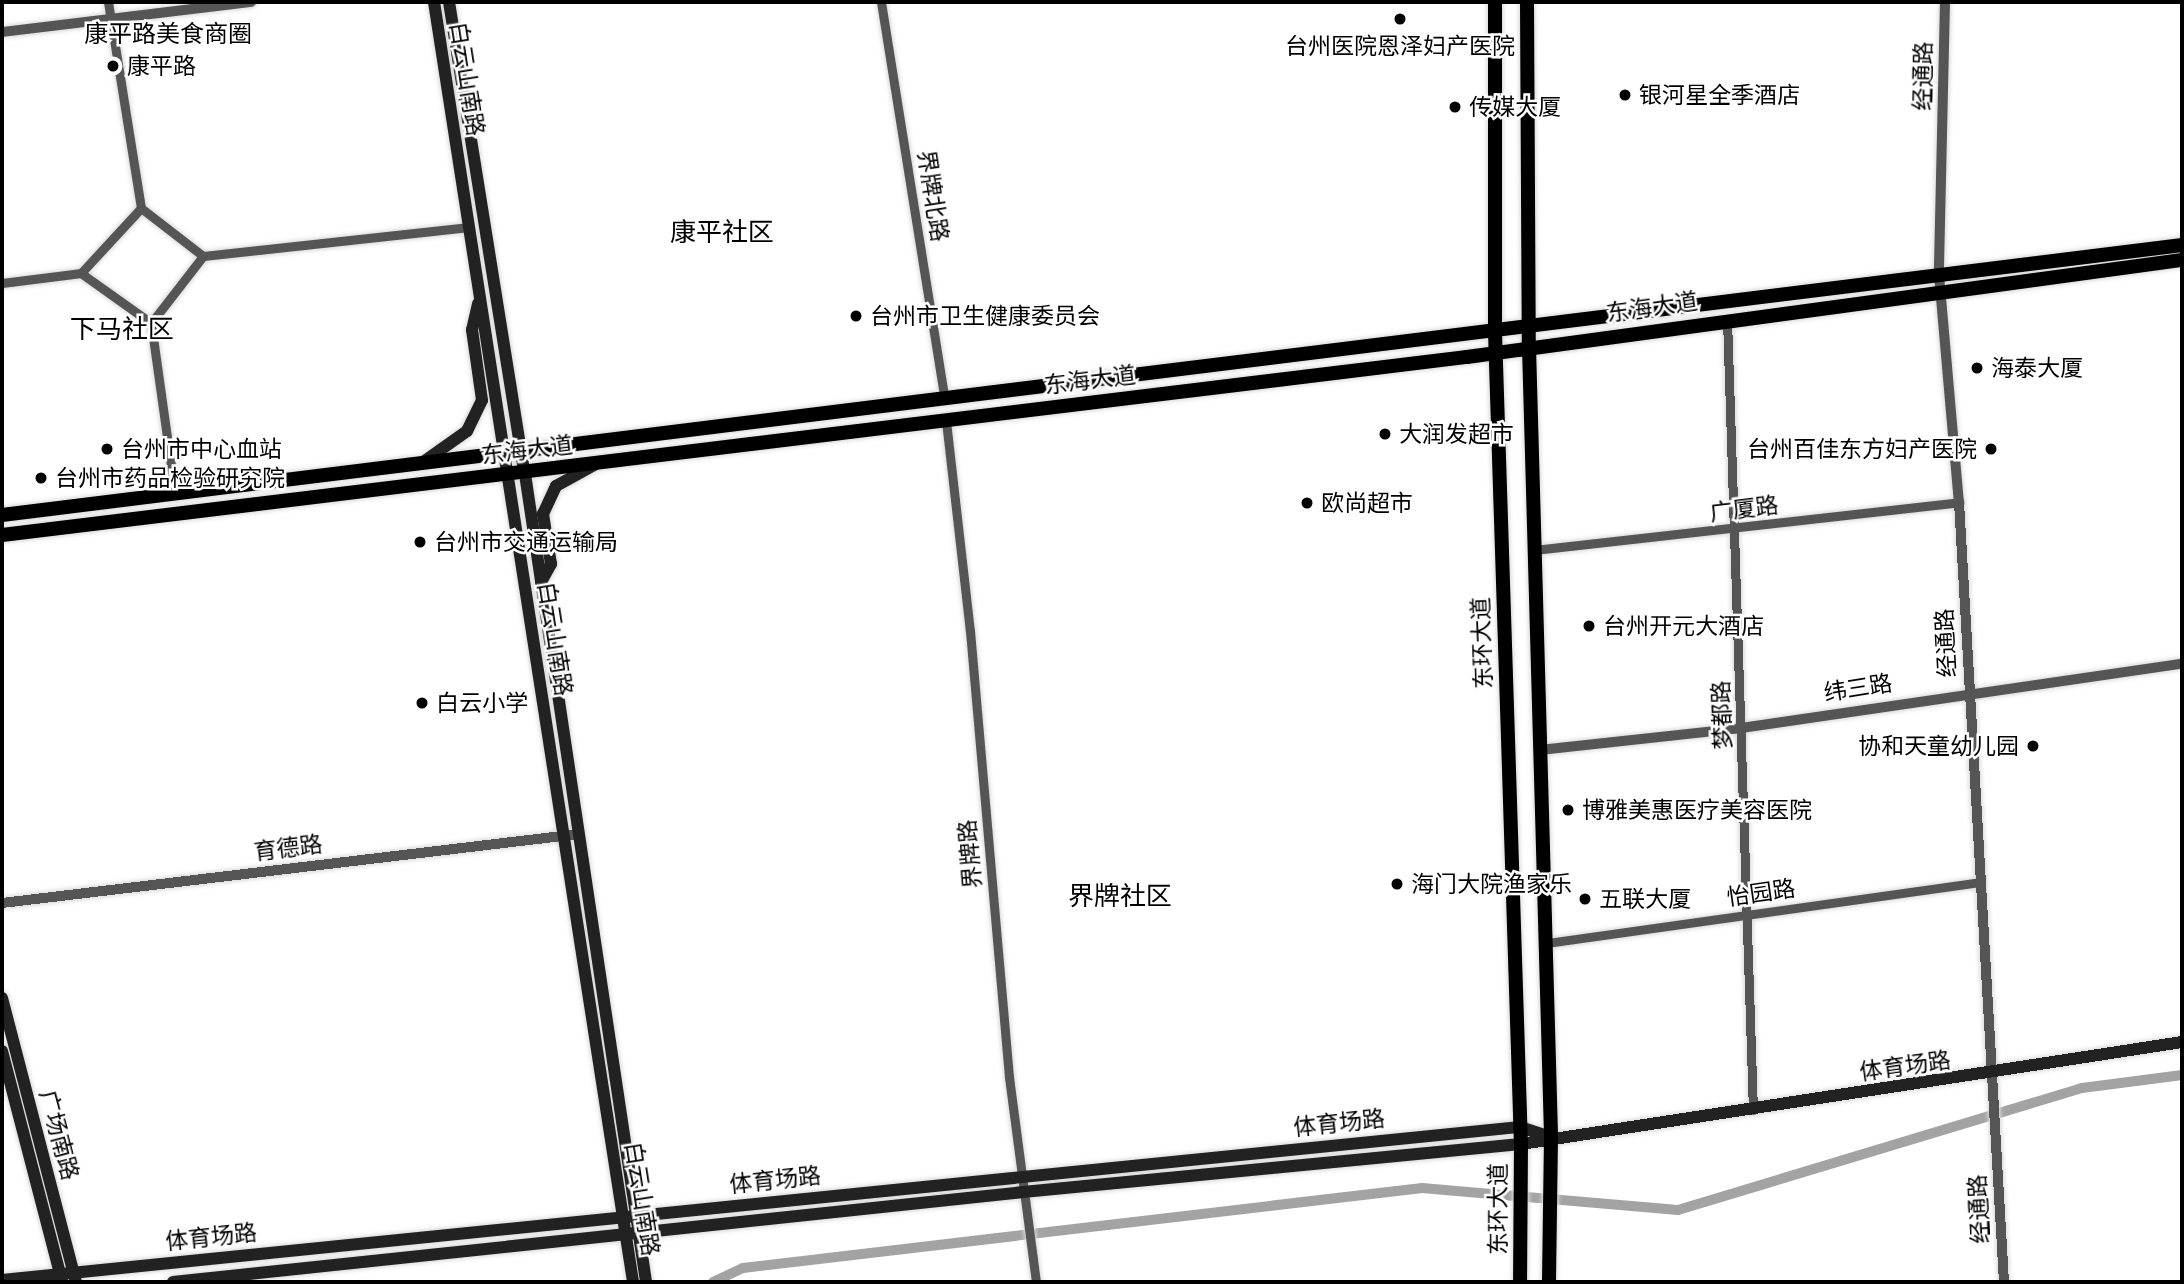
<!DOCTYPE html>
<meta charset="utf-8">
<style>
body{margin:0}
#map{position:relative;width:2184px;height:1284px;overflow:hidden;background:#fff;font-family:Helvetica,"Noto Sans SC",sans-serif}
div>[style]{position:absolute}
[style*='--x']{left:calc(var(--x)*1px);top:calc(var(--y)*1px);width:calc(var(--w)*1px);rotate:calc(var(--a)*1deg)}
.canal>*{height:10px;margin:-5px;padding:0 5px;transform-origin:5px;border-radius:5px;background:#a3a3a3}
.roads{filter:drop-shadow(0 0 2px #dbdbdb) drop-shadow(0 0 2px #dbdbdb)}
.minor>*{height:9px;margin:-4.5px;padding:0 4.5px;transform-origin:4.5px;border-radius:4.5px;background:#555}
.tertiary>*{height:10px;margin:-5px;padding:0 5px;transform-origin:5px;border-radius:5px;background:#555}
.secondary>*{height:12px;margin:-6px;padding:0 6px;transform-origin:6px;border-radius:6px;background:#222}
.primary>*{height:14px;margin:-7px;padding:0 7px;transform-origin:7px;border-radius:7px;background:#000}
.dots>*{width:19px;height:19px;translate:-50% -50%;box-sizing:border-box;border:4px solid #fff;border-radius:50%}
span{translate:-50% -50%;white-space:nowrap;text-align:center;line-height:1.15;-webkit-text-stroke:5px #fff;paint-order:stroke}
.poi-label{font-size:23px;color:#000}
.left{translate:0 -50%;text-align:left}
.right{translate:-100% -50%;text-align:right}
.street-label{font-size:23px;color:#000}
.neighbourhood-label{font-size:24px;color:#000}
.quarter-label{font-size:26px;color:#000}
.frame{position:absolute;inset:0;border:4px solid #000;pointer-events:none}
</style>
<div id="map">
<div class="canal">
<div style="--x:713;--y:1282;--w:33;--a:-25"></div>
<div style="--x:743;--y:1268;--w:684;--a:-6.72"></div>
<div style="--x:1422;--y:1188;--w:257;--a:4.9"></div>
<div style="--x:1678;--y:1210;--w:422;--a:-16.8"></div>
<div style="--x:2082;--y:1088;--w:101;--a:-7.4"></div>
</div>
<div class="roads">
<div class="minor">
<div style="--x:108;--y:2;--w:209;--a:80.9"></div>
<div style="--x:141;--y:208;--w:78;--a:37.7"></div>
<div style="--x:203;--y:256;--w:85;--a:127.8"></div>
<div style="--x:151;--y:323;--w:86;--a:-144.5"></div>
<div style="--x:81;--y:273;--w:88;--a:-47.3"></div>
<div style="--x:881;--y:2;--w:400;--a:80.9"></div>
<div style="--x:203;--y:256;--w:268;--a:-6.2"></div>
<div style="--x:2;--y:283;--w:80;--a:-7.2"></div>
<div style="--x:1727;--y:319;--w:791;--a:88.12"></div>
<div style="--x:151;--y:323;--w:173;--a:82"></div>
<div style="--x:946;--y:421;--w:211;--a:83.5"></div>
<div style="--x:970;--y:631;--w:448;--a:85"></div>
<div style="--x:1009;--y:1077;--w:207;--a:82.5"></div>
<div style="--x:1534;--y:550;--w:428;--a:-6.4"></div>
<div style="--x:1547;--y:943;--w:438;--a:-8"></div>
</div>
<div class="tertiary">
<div style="--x:1945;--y:2;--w:273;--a:91.3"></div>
<div style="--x:1939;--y:275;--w:228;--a:85"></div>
<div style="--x:1959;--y:502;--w:781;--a:86.7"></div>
<div style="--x:2;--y:32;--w:251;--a:-6.9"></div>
<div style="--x:1540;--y:750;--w:202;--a:-6.2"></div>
<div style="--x:1741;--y:728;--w:446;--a:-8.3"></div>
<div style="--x:2;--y:903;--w:581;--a:-6.82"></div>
</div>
<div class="secondary">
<div style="--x:434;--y:2;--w:1295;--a:81.16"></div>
<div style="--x:449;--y:2;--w:478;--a:80.9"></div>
<div style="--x:525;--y:474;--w:817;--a:81.48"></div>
<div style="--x:422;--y:463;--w:55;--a:-35.4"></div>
<div style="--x:467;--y:431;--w:34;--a:-64"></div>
<div style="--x:482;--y:400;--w:71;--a:-98.1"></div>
<div style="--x:472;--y:330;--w:27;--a:-77"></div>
<div style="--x:541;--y:582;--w:21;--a:-61"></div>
<div style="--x:551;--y:564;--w:51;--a:-99.1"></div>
<div style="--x:543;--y:514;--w:31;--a:-65"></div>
<div style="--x:556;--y:486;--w:46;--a:-28.8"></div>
<div style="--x:2;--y:998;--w:293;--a:75.4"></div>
<div style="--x:2;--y:1051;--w:238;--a:75.4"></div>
<div style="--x:2;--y:1280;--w:1526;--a:-5.76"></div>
<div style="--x:1520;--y:1127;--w:32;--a:18"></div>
<div style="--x:173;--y:1282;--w:855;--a:-6.04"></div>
<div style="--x:1023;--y:1192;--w:500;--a:-5.51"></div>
<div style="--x:1521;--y:1144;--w:669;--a:-8.77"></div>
</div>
<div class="primary">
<div style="--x:1495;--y:2;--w:330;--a:90"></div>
<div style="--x:1495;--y:332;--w:812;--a:88.17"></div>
<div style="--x:1521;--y:1144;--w:138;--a:90.4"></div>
<div style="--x:1527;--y:2;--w:345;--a:89.7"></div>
<div style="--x:1529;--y:347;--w:790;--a:88.4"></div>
<div style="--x:1551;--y:1137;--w:145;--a:90.8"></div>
<div style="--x:2;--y:515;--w:2197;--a:-7.06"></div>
<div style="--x:2;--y:535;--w:1476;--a:-6.93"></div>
<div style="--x:1467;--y:357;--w:722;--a:-7.73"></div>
</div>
</div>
<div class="dots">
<div style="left:1400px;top:19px;background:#000"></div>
<div style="left:113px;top:66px;background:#000"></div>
<div style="left:1625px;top:95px;background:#000"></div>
<div style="left:1455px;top:107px;background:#000"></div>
<div style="left:856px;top:316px;background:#000"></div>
<div style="left:1977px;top:368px;background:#000"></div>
<div style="left:1385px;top:434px;background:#000"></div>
<div style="left:107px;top:449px;background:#000"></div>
<div style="left:1991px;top:449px;background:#000"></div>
<div style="left:41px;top:478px;background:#000"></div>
<div style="left:1307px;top:503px;background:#000"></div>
<div style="left:420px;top:542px;background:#000"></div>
<div style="left:1589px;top:626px;background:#000"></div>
<div style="left:422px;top:703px;background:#000"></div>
<div style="left:2033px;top:746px;background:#000"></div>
<div style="left:1568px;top:810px;background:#000"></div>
<div style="left:1397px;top:884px;background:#000"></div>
<div style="left:1585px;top:899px;background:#000"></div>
</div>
<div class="poi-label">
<span style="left:1400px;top:46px">台州医院恩泽妇产医院</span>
<span class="left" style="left:127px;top:66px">康平路</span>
<span class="left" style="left:1639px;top:95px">银河星全季酒店</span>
<span class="left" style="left:1469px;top:107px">传媒大厦</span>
<span class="left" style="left:870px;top:316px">台州市卫生健康委员会</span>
<span class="left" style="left:1991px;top:368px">海泰大厦</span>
<span class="left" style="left:1399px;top:434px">大润发超市</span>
<span class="left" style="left:121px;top:449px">台州市中心血站</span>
<span class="right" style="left:1977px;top:449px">台州百佳东方妇产医院</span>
<span class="left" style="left:55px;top:478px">台州市药品检验研究院</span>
<span class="left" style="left:1321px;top:503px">欧尚超市</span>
<span class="left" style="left:434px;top:542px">台州市交通运输局</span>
<span class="left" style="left:1603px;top:626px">台州开元大酒店</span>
<span class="left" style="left:436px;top:703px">白云小学</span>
<span class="right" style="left:2019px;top:746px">协和天童幼儿园</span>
<span class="left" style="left:1582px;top:810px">博雅美惠医疗美容医院</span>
<span class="left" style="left:1411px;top:884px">海门大院渔家乐</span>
<span class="left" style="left:1599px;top:899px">五联大厦</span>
</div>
<div class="street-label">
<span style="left:1923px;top:76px;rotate:-89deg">经通路</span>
<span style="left:467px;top:79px;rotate:81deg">白云山南路</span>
<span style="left:933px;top:196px;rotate:81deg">界牌北路</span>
<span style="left:1652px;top:307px;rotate:-8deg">东海大道</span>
<span style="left:1090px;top:380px;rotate:-7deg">东海大道</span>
<span style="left:527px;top:450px;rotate:-7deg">东海大道</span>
<span style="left:1744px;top:509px;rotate:-7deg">广厦路</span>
<span style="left:555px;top:639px;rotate:81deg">白云山南路</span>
<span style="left:1482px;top:643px;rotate:-92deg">东环大道</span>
<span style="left:1946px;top:643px;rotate:-93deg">经通路</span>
<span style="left:1858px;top:688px;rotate:-9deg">纬三路</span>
<span style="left:1722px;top:715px;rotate:-92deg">梦都路</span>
<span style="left:288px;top:848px;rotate:-7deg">育德路</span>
<span style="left:970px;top:854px;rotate:-95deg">界牌路</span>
<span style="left:1761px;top:893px;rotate:-8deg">怡园路</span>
<span style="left:1905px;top:1066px;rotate:-8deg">体育场路</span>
<span style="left:1339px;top:1123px;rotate:-6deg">体育场路</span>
<span style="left:59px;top:1135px;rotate:75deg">广场南路</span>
<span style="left:775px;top:1180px;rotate:-6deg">体育场路</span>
<span style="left:642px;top:1199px;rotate:81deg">白云山南路</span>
<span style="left:1498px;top:1209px;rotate:-90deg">东环大道</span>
<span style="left:1979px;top:1209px;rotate:-93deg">经通路</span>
<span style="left:211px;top:1237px;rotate:-6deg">体育场路</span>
</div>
<div class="neighbourhood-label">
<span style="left:168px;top:34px">康平路美食商圈</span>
</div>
<div class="quarter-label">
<span style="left:722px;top:233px">康平社区</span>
<span style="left:122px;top:330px">下马社区</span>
<span style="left:1120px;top:897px">界牌社区</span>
</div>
<div class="frame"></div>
</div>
